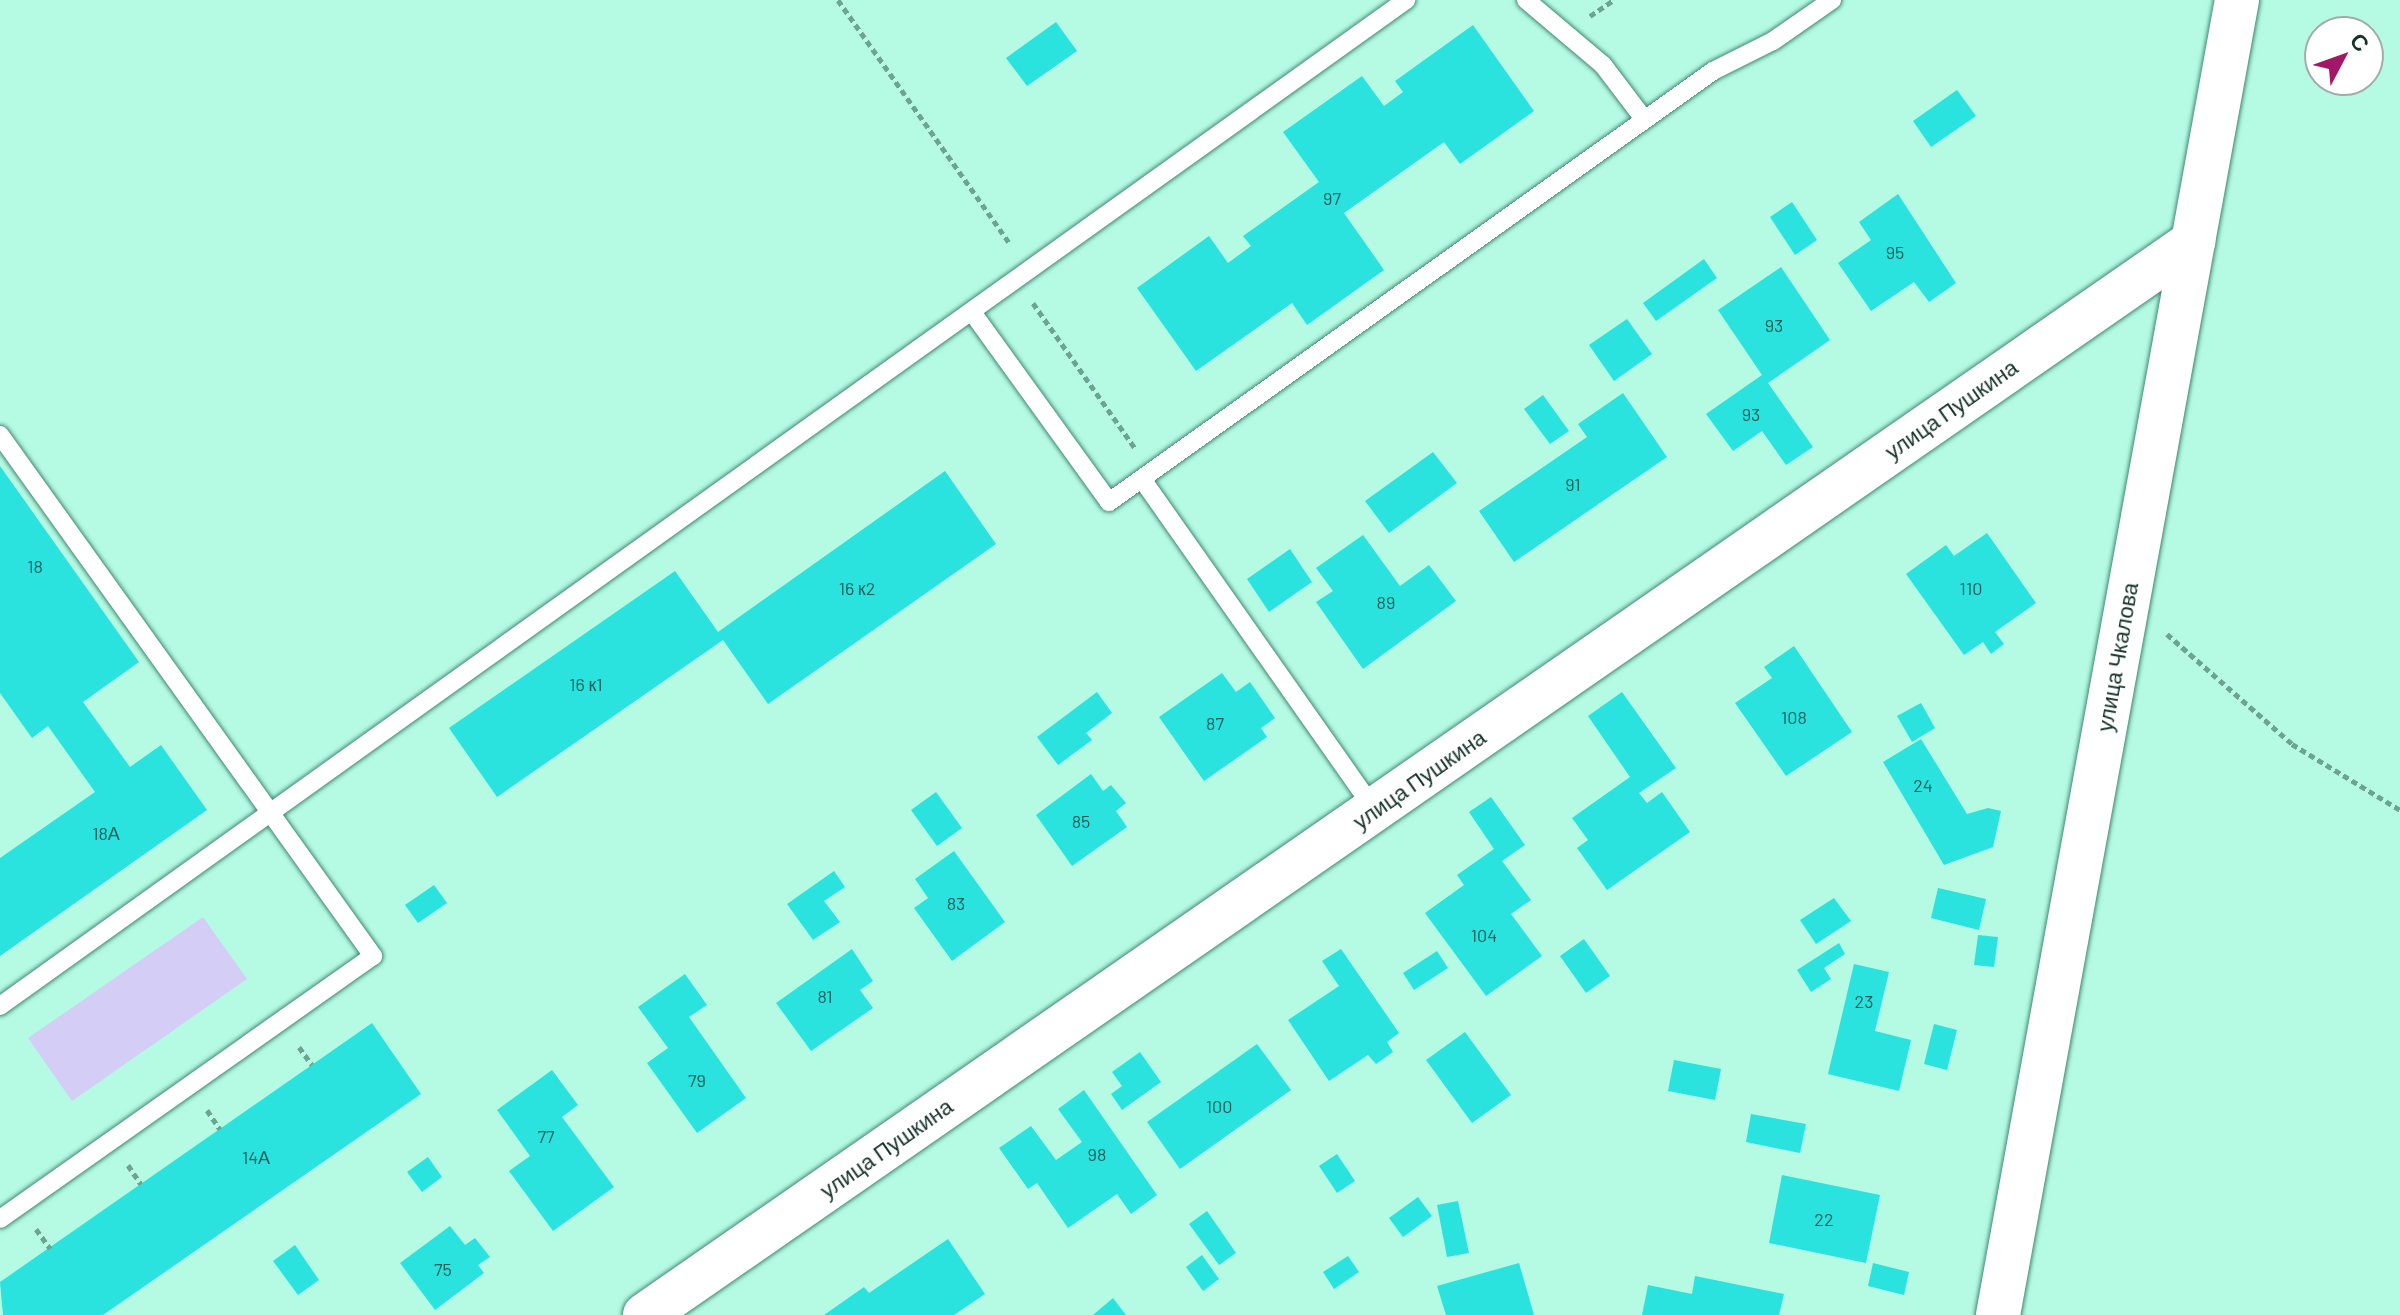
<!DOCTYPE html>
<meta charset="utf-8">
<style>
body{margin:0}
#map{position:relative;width:2400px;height:1315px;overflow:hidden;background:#b5fbe4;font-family:Barlow,sans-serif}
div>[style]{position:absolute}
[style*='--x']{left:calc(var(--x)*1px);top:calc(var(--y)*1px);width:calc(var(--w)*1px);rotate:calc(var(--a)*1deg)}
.green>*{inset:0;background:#d4cdf5}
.building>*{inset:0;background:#2ae2de}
.path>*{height:5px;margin-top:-2.5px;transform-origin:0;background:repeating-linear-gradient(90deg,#6ea292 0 6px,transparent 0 10px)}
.roads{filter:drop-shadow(0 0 2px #428773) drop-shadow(0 0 2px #428773)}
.lane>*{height:18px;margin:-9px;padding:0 9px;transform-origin:9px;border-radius:9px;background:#fff}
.secondary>*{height:44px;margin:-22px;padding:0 22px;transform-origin:22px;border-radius:22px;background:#fff}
span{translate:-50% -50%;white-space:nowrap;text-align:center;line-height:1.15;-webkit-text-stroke:6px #fff;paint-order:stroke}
.number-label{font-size:18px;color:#1a5e57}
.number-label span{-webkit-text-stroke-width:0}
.street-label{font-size:22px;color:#15322a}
.north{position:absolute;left:2304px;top:16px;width:80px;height:80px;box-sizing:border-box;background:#fff;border:2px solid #a1adaa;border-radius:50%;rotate:49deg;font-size:22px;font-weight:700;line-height:32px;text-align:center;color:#15322a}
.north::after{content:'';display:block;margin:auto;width:28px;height:36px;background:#a11966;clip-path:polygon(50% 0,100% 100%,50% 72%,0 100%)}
</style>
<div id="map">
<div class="green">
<div style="clip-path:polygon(203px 917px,247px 979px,72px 1101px,28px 1038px)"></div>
</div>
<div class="building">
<div style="clip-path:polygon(1056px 22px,1077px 51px,1027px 86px,1006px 58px)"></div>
<div style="clip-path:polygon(1473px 25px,1534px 111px,1460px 164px,1444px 142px,1344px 213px,1384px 270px,1307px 325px,1292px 303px,1196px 371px,1137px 288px,1209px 236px,1228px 263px,1251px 246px,1243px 236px,1319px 182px,1283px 132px,1362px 76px,1384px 106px,1403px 92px,1395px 81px)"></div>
<div style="clip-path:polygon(1957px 90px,1976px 116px,1931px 147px,1913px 121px)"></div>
<div style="clip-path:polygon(1898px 194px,1956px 283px,1929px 302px,1914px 282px,1871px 311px,1838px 263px,1871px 240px,1859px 222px)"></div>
<div style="clip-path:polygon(1792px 202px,1817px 240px,1795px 255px,1770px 217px)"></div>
<div style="clip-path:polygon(1704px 259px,1717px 278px,1656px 321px,1643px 303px)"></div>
<div style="clip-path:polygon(1781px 267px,1830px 340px,1768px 383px,1813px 447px,1786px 465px,1762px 431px,1733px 451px,1706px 414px,1762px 375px,1718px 310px)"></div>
<div style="clip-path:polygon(1627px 319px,1652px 354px,1614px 381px,1589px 345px)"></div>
<div style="clip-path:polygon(1623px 393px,1667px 457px,1514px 562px,1479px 511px,1587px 437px,1578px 424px)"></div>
<div style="clip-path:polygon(1543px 395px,1569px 431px,1550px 444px,1524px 409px)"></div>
<div style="clip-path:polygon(1433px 452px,1457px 483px,1389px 533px,1365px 501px)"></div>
<div style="clip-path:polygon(0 466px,139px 662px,83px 702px,130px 767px,161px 745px,207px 810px,0 956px,0 858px,95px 792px,48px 726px,32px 738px,0 693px)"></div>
<div style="clip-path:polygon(945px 471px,996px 544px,768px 704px,723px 640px,497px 797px,449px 728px,675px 571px,718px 632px)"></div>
<div style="clip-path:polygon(1987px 533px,2036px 603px,1995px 632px,2004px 644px,1991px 654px,1983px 642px,1964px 655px,1906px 574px,1946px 545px,1954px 556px)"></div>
<div style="clip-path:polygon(1363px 535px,1400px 586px,1429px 565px,1456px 601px,1363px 669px,1316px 602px,1333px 591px,1316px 568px)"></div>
<div style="clip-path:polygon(1290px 549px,1312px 582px,1269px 612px,1247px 579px)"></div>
<div style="clip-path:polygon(1794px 646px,1852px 732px,1786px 776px,1735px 703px,1772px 678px,1764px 667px)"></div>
<div style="clip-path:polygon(1222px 673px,1236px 692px,1250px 682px,1275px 718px,1261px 728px,1267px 737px,1204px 781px,1159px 717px)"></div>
<div style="clip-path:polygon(1097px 692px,1112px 713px,1086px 733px,1092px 740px,1058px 765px,1037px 737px)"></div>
<div style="clip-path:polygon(1622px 692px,1676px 768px,1639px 793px,1647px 803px,1662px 792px,1690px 832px,1607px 890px,1577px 848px,1588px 840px,1572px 818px,1630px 777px,1588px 716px)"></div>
<div style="clip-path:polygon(1921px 703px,1935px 728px,1912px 742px,1897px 716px)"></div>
<div style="clip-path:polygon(1921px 739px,1967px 814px,1988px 808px,2001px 811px,1993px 847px,1944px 865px,1883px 762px)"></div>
<div style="clip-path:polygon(1091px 774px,1103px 791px,1111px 785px,1126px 803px,1116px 811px,1127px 827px,1072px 866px,1036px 815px)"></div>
<div style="clip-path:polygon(936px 792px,962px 828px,937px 846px,911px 810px)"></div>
<div style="clip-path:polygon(1491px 797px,1525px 845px,1502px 861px,1531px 900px,1511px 914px,1542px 956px,1486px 996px,1425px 913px,1464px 885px,1457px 875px,1494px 849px,1469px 812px)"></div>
<div style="clip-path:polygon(954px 851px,1005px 922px,952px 961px,914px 908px,928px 898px,915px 879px)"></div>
<div style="clip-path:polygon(834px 871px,845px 887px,824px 901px,840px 922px,813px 940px,787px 904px)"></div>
<div style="clip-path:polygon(434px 885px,447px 903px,418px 923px,405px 905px)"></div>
<div style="clip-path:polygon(1938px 888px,1986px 899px,1979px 930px,1931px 918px)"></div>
<div style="clip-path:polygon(1834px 898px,1851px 921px,1816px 944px,1800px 920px)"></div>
<div style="clip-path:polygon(1978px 935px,1998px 937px,1994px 967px,1974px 965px)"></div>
<div style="clip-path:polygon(1584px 939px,1610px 976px,1586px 993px,1560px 956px)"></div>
<div style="clip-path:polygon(1839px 943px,1845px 954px,1824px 968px,1831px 979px,1811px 992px,1797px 970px)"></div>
<div style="clip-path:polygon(852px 949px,873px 981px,860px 990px,873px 1008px,811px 1051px,776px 1003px)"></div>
<div style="clip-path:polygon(1341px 949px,1399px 1033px,1387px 1042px,1393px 1052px,1376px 1064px,1368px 1055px,1329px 1081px,1288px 1020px,1339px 986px,1322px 961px)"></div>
<div style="clip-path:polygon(1437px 951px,1448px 968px,1414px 990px,1403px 973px)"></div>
<div style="clip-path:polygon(1854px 964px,1889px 972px,1875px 1031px,1911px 1040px,1899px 1091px,1828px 1074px)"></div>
<div style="clip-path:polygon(685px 974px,707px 1005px,689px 1017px,746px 1098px,697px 1133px,647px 1063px,668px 1048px,638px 1007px)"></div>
<div style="clip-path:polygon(372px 1023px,421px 1094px,103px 1315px,3px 1315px,0 1282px)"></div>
<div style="clip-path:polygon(1934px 1024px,1957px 1030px,1947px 1070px,1924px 1064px)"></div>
<div style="clip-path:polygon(1465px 1032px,1511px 1095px,1472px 1123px,1426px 1060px)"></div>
<div style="clip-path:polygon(1257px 1044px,1291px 1090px,1180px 1169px,1147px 1122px)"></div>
<div style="clip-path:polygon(1140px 1052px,1161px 1082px,1122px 1110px,1111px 1094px,1122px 1086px,1112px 1072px)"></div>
<div style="clip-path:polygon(1674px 1060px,1721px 1069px,1715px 1100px,1668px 1091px)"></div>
<div style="clip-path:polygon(552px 1070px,578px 1105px,562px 1117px,614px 1187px,553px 1231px,509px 1171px,530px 1156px,497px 1110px)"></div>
<div style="clip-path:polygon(1084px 1090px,1157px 1195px,1131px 1214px,1117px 1194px,1068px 1228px,1037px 1183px,1028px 1189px,999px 1148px,1031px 1126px,1056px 1160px,1082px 1142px,1058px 1109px)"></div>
<div style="clip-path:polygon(1751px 1114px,1806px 1124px,1800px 1153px,1746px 1142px)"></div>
<div style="clip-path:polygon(1337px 1154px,1355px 1181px,1337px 1193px,1319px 1166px)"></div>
<div style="clip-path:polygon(428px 1157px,442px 1177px,422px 1192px,407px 1172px)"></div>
<div style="clip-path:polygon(1782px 1175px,1880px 1195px,1866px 1263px,1769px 1243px)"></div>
<div style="clip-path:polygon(1418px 1197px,1432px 1216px,1403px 1237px,1389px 1218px)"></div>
<div style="clip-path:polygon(1458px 1201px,1469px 1253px,1447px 1257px,1437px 1205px)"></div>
<div style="clip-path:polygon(1207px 1211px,1236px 1253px,1219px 1265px,1189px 1224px)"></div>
<div style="clip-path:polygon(450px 1226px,465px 1245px,475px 1238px,490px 1257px,478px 1265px,484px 1273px,435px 1310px,400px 1263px)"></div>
<div style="clip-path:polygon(948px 1239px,985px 1294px,954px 1315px,824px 1315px,864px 1287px,869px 1293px)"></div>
<div style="clip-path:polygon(295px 1245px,319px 1280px,298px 1295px,273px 1261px)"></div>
<div style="clip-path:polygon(1202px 1255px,1219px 1279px,1203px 1291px,1186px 1267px)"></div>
<div style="clip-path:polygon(1348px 1256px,1359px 1272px,1334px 1289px,1323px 1272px)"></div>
<div style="clip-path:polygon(1519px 1263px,1534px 1315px,1446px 1315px,1437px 1286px)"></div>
<div style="clip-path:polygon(1873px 1263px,1909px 1272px,1904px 1295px,1868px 1286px)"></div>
<div style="clip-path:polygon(1695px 1276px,1784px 1294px,1779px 1315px,1642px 1315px,1648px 1285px,1692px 1294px)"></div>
<div style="clip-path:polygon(1113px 1298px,1126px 1315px,1093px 1315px)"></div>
</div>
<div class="path">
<div style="--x:838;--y:0;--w:299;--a:54.8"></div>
<div style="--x:1590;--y:16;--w:29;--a:-34"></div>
<div style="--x:1033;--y:303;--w:177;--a:54.9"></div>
<div style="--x:2167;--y:634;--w:167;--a:41.3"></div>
<div style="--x:2292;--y:744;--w:127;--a:31.4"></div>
<div style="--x:299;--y:1047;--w:22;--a:54"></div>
<div style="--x:207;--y:1110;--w:23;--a:56"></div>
<div style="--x:128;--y:1165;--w:23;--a:56"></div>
<div style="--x:36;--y:1229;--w:24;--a:54"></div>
</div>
<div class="roads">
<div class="lane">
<div style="--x:1526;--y:0;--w:101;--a:40.2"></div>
<div style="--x:1603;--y:65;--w:68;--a:52.8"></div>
<div style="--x:972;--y:312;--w:234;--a:54.2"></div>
<div style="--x:1109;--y:502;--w:742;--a:-35.51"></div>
<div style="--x:1713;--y:71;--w:67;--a:-26.6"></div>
<div style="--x:1773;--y:41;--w:72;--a:-34.8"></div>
<div style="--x:0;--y:435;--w:641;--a:54.4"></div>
<div style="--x:373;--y:956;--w:456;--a:144.8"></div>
<div style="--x:1142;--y:479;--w:405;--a:54.9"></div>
<div style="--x:0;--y:1006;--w:1729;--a:-35.58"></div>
</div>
<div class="secondary">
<div style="--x:645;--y:1315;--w:1884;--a:-34.73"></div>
<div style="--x:1998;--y:1315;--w:1337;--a:-79.7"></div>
</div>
</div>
<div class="number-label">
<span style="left:1332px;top:198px">97</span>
<span style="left:1895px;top:252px">95</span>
<span style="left:1774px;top:325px">93</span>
<span style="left:1751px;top:414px">93</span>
<span style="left:1573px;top:484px">91</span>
<span style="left:35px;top:566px">18</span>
<span style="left:857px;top:588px">16 к2</span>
<span style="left:1971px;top:588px">110</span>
<span style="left:1386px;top:602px">89</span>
<span style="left:586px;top:684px">16 к1</span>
<span style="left:1794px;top:717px">108</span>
<span style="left:1215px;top:723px">87</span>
<span style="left:1923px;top:785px">24</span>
<span style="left:1081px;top:821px">85</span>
<span style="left:106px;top:833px">18А</span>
<span style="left:956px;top:903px">83</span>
<span style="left:1484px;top:935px">104</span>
<span style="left:825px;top:996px">81</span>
<span style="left:1864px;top:1001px">23</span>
<span style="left:697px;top:1080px">79</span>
<span style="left:1219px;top:1106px">100</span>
<span style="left:546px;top:1136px">77</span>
<span style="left:1097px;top:1154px">98</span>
<span style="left:256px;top:1157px">14А</span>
<span style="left:1824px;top:1219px">22</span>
<span style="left:443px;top:1269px">75</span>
</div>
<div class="street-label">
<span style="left:1951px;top:409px;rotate:-35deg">улица Пушкина</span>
<span style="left:2117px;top:657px;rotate:-80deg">улица Чкалова</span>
<span style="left:1419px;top:779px;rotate:-35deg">улица Пушкина</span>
<span style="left:886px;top:1148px;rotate:-35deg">улица Пушкина</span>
</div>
<div class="north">С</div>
</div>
